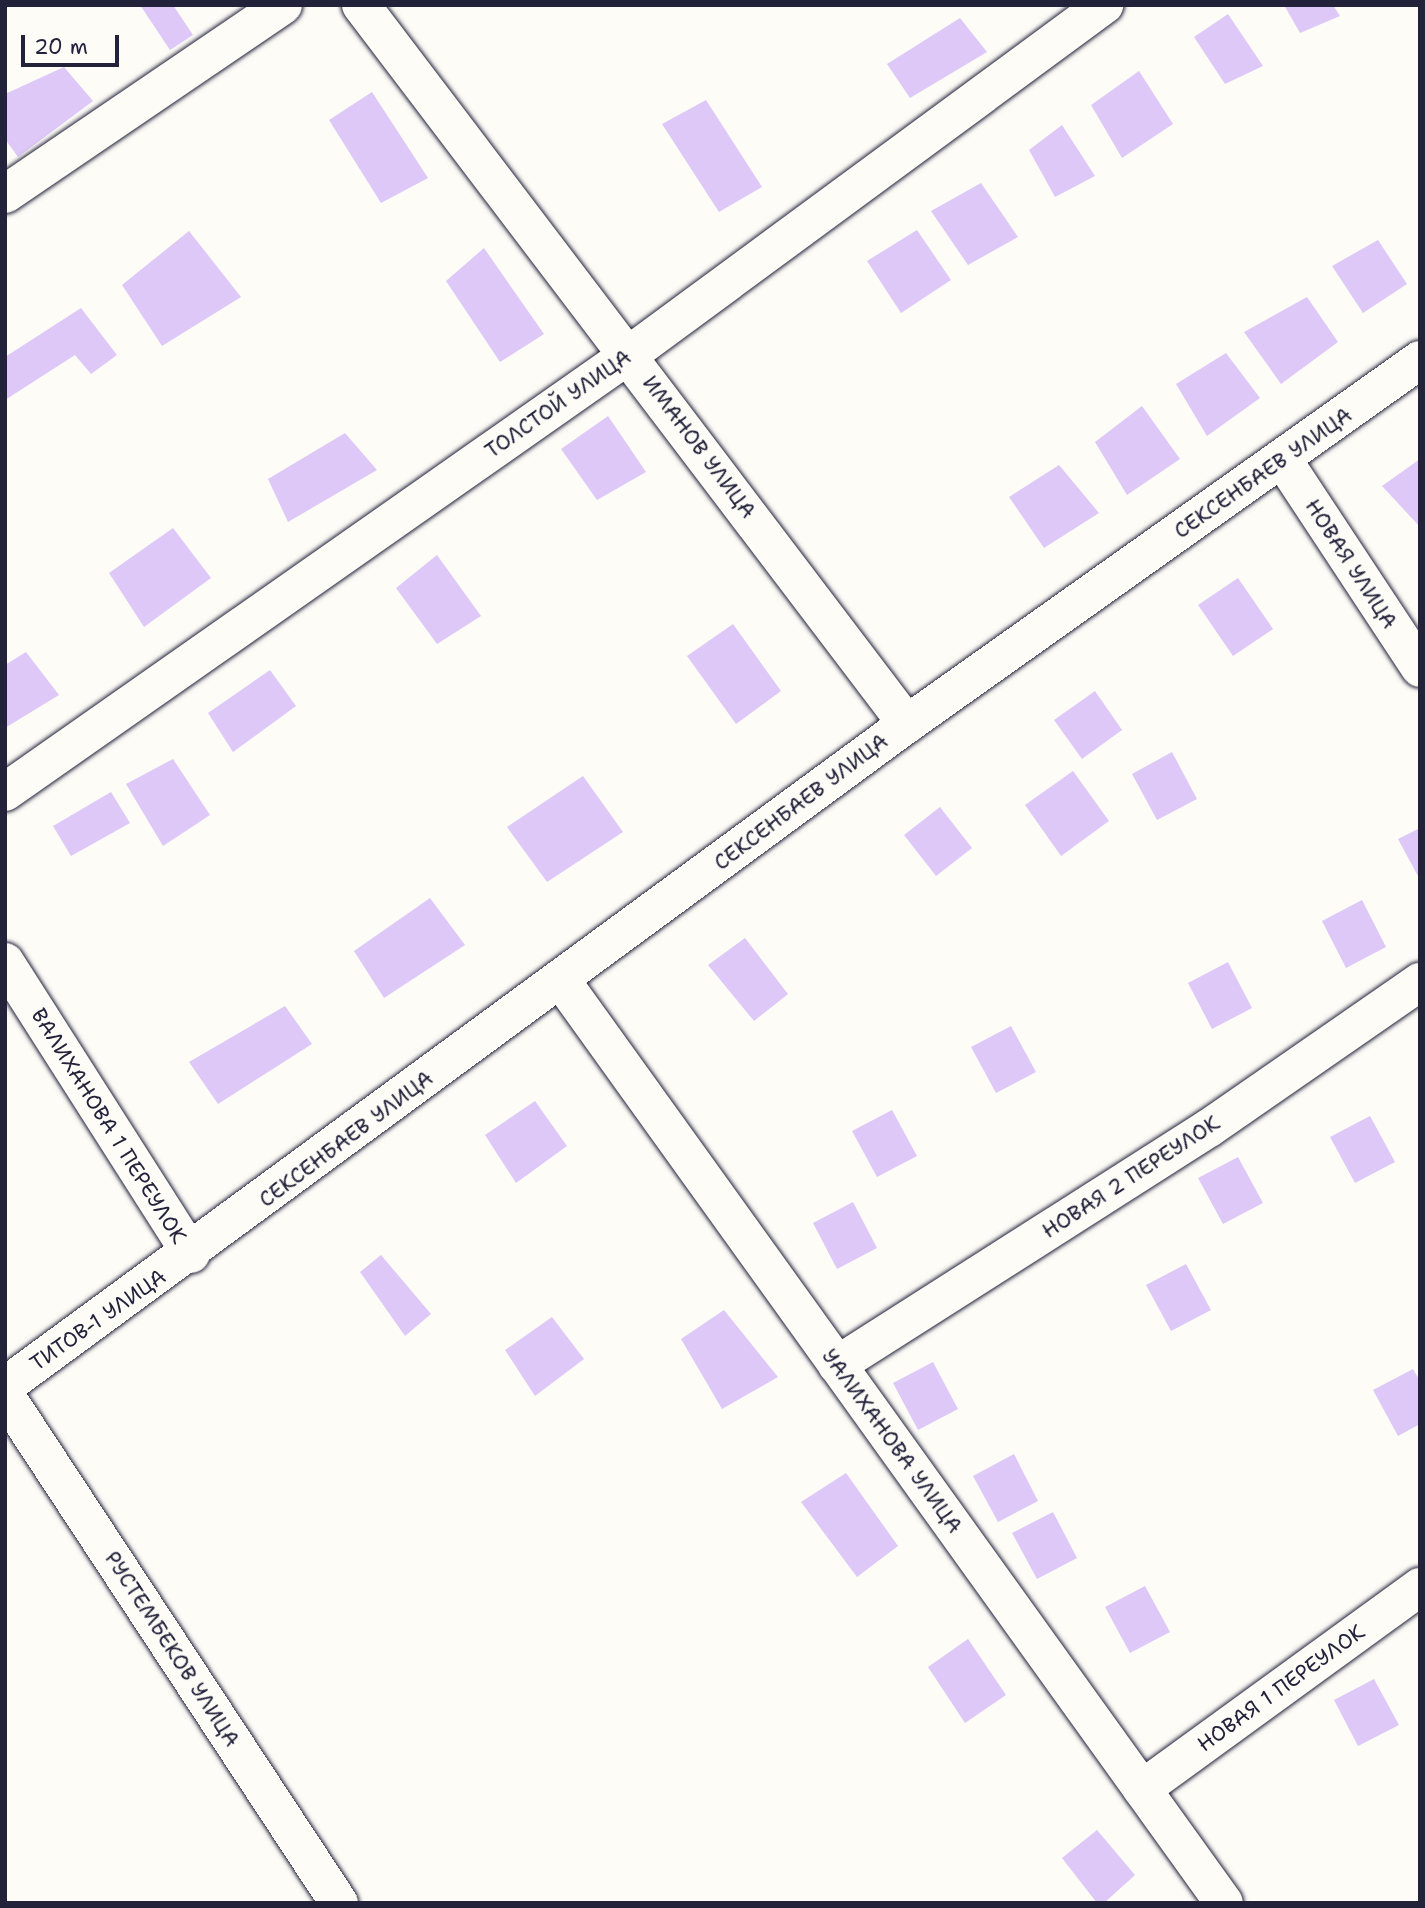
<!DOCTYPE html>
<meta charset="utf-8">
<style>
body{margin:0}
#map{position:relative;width:1425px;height:1908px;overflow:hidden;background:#fdfcf7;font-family:"Shantell Sans",sans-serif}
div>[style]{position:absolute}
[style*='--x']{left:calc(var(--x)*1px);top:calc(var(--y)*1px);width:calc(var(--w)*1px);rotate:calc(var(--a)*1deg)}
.building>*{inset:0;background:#dec8f8}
.roads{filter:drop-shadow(0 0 2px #22223b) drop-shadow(0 0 2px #22223b)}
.minor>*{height:38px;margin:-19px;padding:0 19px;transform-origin:19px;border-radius:19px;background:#fdfcf7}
span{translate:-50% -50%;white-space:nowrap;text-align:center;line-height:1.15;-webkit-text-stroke:5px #fdfcf7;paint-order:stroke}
.street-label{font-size:21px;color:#22223b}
.frame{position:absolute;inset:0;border:7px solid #22223b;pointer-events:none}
.scale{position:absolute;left:21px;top:35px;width:98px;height:32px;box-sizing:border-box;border:4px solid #22223b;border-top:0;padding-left:9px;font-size:21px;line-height:24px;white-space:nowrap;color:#22223b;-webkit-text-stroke:5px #fdfcf7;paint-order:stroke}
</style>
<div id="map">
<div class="building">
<div style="clip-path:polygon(140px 5px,173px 5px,193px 35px,170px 50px)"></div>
<div style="clip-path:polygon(1284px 5px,1333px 5px,1340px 16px,1300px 33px)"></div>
<div style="clip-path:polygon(1228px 14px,1263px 66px,1225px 84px,1194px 37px)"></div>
<div style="clip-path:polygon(960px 18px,987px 52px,910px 98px,887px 64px)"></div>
<div style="clip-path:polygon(64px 67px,93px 101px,18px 157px,5px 139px,5px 94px)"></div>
<div style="clip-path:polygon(1139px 71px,1173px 124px,1122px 158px,1091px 105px)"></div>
<div style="clip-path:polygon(372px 92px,428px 178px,381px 203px,329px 120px)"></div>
<div style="clip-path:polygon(706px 100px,762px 187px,719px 212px,662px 124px)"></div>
<div style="clip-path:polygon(1062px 125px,1095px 176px,1055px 197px,1029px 150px)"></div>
<div style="clip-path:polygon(981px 183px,1018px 237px,968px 265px,931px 211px)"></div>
<div style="clip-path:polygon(917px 230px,951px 280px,901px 313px,867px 261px)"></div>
<div style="clip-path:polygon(189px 231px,241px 297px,162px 346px,122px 285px)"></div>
<div style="clip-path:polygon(1378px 240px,1407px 284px,1363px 313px,1332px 266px)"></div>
<div style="clip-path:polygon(484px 248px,544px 334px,500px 362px,446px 281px)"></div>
<div style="clip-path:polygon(1307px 297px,1338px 342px,1281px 384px,1244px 332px)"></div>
<div style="clip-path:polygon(81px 308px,117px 355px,91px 374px,75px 355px,5px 400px,5px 357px)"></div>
<div style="clip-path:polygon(1226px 353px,1260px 398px,1207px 436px,1176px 384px)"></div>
<div style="clip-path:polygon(1142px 406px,1180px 459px,1127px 495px,1095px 442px)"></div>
<div style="clip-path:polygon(608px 416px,646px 472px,597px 500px,561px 449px)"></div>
<div style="clip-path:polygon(345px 433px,377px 470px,288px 522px,268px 479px)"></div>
<div style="clip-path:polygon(1420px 459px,1420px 527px,1382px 486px)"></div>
<div style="clip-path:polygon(1059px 465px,1099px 513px,1044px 548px,1009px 497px)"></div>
<div style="clip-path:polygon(173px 528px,211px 578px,144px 627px,109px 573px)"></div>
<div style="clip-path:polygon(437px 555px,481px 616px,437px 644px,396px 588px)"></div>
<div style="clip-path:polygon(1238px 578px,1273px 629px,1233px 656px,1198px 605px)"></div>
<div style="clip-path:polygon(733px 624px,781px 691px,736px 724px,687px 656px)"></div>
<div style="clip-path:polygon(26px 652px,59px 695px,5px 728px,5px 665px)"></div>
<div style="clip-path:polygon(270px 670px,296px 706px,233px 752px,208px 713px)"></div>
<div style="clip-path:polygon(1095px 691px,1122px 730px,1082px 759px,1054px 720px)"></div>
<div style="clip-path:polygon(1172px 752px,1197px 799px,1157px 820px,1132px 774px)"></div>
<div style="clip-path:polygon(173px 759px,210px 815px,163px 846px,126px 784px)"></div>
<div style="clip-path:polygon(1073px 771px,1109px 821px,1061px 856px,1025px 805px)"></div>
<div style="clip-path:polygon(583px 776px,623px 832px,547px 882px,507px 827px)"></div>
<div style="clip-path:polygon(111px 792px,130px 823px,71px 856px,53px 826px)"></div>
<div style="clip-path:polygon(940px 807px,972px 848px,936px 876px,904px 835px)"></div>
<div style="clip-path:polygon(1420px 828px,1420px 880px,1398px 839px)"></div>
<div style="clip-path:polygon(430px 898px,465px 945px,384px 998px,354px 951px)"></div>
<div style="clip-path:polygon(1362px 900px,1386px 947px,1346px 968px,1322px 921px)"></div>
<div style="clip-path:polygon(745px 938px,788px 994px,754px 1021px,708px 965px)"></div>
<div style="clip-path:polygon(1228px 962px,1252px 1008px,1212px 1029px,1188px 983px)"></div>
<div style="clip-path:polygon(285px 1006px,312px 1044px,218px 1104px,189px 1062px)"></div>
<div style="clip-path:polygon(1011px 1026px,1036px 1072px,996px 1093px,971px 1047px)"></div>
<div style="clip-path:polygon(535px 1101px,567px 1146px,516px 1183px,485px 1135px)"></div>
<div style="clip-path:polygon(892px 1110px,917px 1156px,877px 1177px,852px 1131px)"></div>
<div style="clip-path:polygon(1370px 1116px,1395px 1162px,1355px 1183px,1330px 1137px)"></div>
<div style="clip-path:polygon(1238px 1157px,1263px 1203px,1223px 1224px,1198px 1178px)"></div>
<div style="clip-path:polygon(853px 1202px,877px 1248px,837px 1269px,813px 1223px)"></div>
<div style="clip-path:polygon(381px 1255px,431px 1314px,405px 1336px,360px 1272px)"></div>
<div style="clip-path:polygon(1186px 1264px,1211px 1310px,1171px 1331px,1146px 1285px)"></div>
<div style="clip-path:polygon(724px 1310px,778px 1377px,722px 1409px,681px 1339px)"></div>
<div style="clip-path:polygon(552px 1317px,584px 1359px,535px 1396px,505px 1350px)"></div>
<div style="clip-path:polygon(933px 1362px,958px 1409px,918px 1430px,893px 1383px)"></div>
<div style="clip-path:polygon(1413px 1369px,1420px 1381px,1420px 1424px,1398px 1436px,1373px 1390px)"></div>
<div style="clip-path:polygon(1014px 1454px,1038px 1501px,998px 1522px,973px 1476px)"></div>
<div style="clip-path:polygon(846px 1473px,898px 1546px,857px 1577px,801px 1502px)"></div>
<div style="clip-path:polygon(1053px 1512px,1077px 1558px,1037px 1579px,1012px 1533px)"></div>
<div style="clip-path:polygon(1145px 1586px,1170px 1632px,1130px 1653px,1105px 1607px)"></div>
<div style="clip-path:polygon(968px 1639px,1006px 1695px,965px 1723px,928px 1667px)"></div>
<div style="clip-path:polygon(1374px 1679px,1399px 1725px,1358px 1746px,1334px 1700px)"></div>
<div style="clip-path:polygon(1097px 1830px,1135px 1875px,1104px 1903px,1097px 1903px,1062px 1858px)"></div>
</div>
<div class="roads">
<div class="minor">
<div style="--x:361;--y:5;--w:903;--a:52.79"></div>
<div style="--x:5;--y:194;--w:336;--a:-34.2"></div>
<div style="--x:1283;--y:460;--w:249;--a:56.6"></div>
<div style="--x:5;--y:792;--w:763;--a:-35.02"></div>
<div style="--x:630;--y:354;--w:589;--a:-36.36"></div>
<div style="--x:5;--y:962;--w:346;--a:57.5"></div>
<div style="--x:561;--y:980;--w:1136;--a:54.31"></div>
<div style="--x:837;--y:1365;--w:441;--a:-32.5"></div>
<div style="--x:1209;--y:1128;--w:257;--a:-34.7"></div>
<div style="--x:5;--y:1386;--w:1119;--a:-36.28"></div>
<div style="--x:907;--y:724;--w:629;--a:-35.36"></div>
<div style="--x:5;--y:1395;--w:608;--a:56.68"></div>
<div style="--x:1142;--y:1789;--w:344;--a:-36"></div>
</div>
</div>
<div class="street-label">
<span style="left:558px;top:404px;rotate:-35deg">ТОЛСТОЙ УЛИЦА</span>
<span style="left:699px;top:447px;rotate:53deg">ИМАНОВ УЛИЦА</span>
<span style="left:1263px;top:473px;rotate:-35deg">СЕКСЕНБАЕВ УЛИЦА</span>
<span style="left:1351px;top:564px;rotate:57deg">НОВАЯ УЛИЦА</span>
<span style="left:801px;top:802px;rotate:-37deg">СЕКСЕНБАЕВ УЛИЦА</span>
<span style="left:109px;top:1126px;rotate:58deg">ВАЛИХАНОВА 1 ПЕРЕУЛОК</span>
<span style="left:346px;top:1139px;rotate:-37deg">СЕКСЕНБАЕВ УЛИЦА</span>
<span style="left:1131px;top:1177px;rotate:-33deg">НОВАЯ 2 ПЕРЕУЛОК</span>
<span style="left:98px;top:1320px;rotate:-35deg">ТИТОВ-1 УЛИЦА</span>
<span style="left:892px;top:1441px;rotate:54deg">УАЛИХАНОВА УЛИЦА</span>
<span style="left:172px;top:1649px;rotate:57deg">РУСТЕМБЕКОВ УЛИЦА</span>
<span style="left:1281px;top:1688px;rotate:-36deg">НОВАЯ 1 ПЕРЕУЛОК</span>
</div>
<div class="frame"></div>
<div class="scale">20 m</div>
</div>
